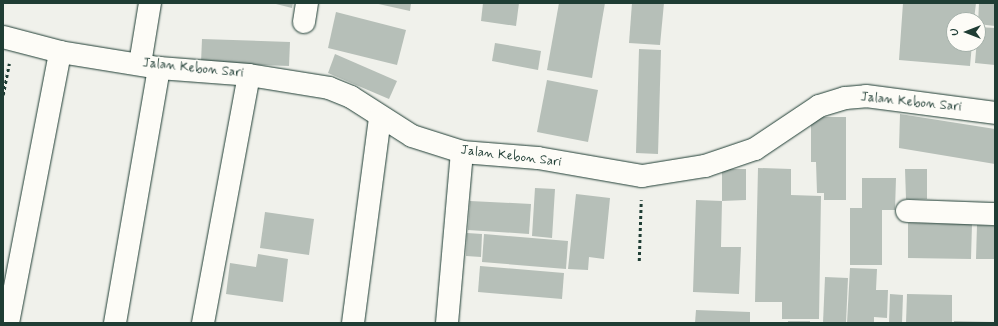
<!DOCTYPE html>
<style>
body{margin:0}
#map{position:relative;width:998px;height:326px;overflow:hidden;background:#f0f1eb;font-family:Mynerve,sans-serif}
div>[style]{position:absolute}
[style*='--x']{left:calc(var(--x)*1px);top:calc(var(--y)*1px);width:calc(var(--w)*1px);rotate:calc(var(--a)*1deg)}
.building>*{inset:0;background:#b6bfb8}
.path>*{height:2.5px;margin-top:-1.25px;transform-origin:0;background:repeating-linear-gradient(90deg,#1f3d34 0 3px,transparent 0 6px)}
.roads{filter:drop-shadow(0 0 1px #1f3d34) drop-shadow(0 0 1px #1f3d34)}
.minor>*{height:22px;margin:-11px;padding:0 11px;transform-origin:11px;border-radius:11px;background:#fdfcf7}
span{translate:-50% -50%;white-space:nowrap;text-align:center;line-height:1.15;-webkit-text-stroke:3px #fdfcf7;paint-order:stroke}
.street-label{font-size:13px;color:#1f3d34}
.frame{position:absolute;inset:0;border:4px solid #1f3d34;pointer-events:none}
.north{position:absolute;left:946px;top:12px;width:40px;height:40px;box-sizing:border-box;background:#fdfcf7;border:1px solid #a4b0a9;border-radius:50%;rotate:270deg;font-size:11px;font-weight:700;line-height:16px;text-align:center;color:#1f3d34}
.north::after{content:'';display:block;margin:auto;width:14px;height:18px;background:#1f3d34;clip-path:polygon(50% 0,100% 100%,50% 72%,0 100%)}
</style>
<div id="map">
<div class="building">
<div style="clip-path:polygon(272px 3px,293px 3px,292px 8px)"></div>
<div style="clip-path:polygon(374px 3px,411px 3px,410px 11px)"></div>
<div style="clip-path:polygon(483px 3px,519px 3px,516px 26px,481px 21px)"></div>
<div style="clip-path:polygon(559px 3px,605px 3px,592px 78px,547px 70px)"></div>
<div style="clip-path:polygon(632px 3px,664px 3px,660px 45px,629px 43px)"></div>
<div style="clip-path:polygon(903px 3px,976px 3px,974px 20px,954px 20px,954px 44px,972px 44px,970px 66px,899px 60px)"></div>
<div style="clip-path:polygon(979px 3px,995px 3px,995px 26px,978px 24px)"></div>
<div style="clip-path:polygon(336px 12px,406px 30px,397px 65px,328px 48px)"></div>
<div style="clip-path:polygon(978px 27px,995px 28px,995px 65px,975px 63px)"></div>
<div style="clip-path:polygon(202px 39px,290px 42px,289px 66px,201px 63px)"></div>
<div style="clip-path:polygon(495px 43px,541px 51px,538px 70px,492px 61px)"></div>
<div style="clip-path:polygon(639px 49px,661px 50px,658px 154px,636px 153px)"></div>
<div style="clip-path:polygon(335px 54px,397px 81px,389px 99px,328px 73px)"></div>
<div style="clip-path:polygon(547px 80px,598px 90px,588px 142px,537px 132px)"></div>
<div style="clip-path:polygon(900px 114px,995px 129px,995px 164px,899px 148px)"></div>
<div style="clip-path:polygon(811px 117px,846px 117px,846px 200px,824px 200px,824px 193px,817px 193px,816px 162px,811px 162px)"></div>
<div style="clip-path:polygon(758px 168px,791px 169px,791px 195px,821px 196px,819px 319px,782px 319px,782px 302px,755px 302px)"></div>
<div style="clip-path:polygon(722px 169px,746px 169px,746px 200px,722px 201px,721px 247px,741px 247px,739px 294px,693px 292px,696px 200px,722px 201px)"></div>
<div style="clip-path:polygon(905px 169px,927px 169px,927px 199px,906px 199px)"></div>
<div style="clip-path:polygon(862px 178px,896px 178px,895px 210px,882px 210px,882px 265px,850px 265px,850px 208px,862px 208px)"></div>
<div style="clip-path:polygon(535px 188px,555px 189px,552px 238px,532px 236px)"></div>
<div style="clip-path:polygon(576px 194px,610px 198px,604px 259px,589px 257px,588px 270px,568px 269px)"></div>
<div style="clip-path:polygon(470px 201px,531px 204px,529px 234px,468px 230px)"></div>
<div style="clip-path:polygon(265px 212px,314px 219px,309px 255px,260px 248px)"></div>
<div style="clip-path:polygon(908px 223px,972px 224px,971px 259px,908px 258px)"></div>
<div style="clip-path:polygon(977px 225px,995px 226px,995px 259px,976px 259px)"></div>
<div style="clip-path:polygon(467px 233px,482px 234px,481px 257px,466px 256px)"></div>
<div style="clip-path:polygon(484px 234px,568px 241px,566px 269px,482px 262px)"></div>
<div style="clip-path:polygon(258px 254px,288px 259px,283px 302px,226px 294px,230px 263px,256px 267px)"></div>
<div style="clip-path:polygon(480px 266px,564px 273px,562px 299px,478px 292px)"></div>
<div style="clip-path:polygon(850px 268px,877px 269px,876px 290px,888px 290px,887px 318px,874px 317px,874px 323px,847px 323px)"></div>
<div style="clip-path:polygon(825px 277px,848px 278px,846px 323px,823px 323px)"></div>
<div style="clip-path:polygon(890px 294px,903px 295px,902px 323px,889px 323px)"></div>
<div style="clip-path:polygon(907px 294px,952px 295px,952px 323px,906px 323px)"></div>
<div style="clip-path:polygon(696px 310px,750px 312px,750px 323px,695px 323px)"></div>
<div style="clip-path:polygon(788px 321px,810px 321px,810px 323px,788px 323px)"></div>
<div style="clip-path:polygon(954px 321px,995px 322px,995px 323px,954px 323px)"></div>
</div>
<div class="path">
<div style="--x:3;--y:95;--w:32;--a:-79"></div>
<div style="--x:639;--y:261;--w:61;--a:-88.1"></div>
</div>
<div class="roads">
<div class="minor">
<div style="--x:304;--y:22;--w:19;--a:-81"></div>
<div style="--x:3;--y:37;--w:59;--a:14.7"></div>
<div style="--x:60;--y:52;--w:100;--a:9.2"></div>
<div style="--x:159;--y:68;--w:90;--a:4.4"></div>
<div style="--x:249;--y:75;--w:81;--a:9.2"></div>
<div style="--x:329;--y:88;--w:24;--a:22"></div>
<div style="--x:351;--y:97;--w:72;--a:32.6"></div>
<div style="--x:412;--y:136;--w:52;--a:17.7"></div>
<div style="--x:462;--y:152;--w:76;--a:4.5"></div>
<div style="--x:538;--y:158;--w:106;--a:9.8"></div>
<div style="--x:642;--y:176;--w:64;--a:-9"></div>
<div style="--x:705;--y:166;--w:53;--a:-18.8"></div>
<div style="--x:755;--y:149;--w:77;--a:-33.9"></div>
<div style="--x:819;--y:106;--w:27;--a:-17"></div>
<div style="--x:845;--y:98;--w:21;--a:-5"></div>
<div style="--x:866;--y:96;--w:130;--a:7.5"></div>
<div style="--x:140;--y:64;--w:62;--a:-80.7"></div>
<div style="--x:907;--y:211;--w:88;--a:2"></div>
<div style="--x:8;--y:323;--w:276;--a:-79.1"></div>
<div style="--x:115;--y:323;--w:259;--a:-80.2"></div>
<div style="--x:203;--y:323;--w:252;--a:-79.5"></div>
<div style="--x:353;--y:323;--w:207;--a:-82.5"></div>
<div style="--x:447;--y:323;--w:172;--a:-85"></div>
</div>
</div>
<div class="street-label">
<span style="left:193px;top:69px;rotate:6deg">Jalan Kebon Sari</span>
<span style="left:911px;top:103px;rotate:6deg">Jalan Kebon Sari</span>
<span style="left:511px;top:157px;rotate:7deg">Jalan Kebon Sari</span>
</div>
<div class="frame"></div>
<div class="north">U</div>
</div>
